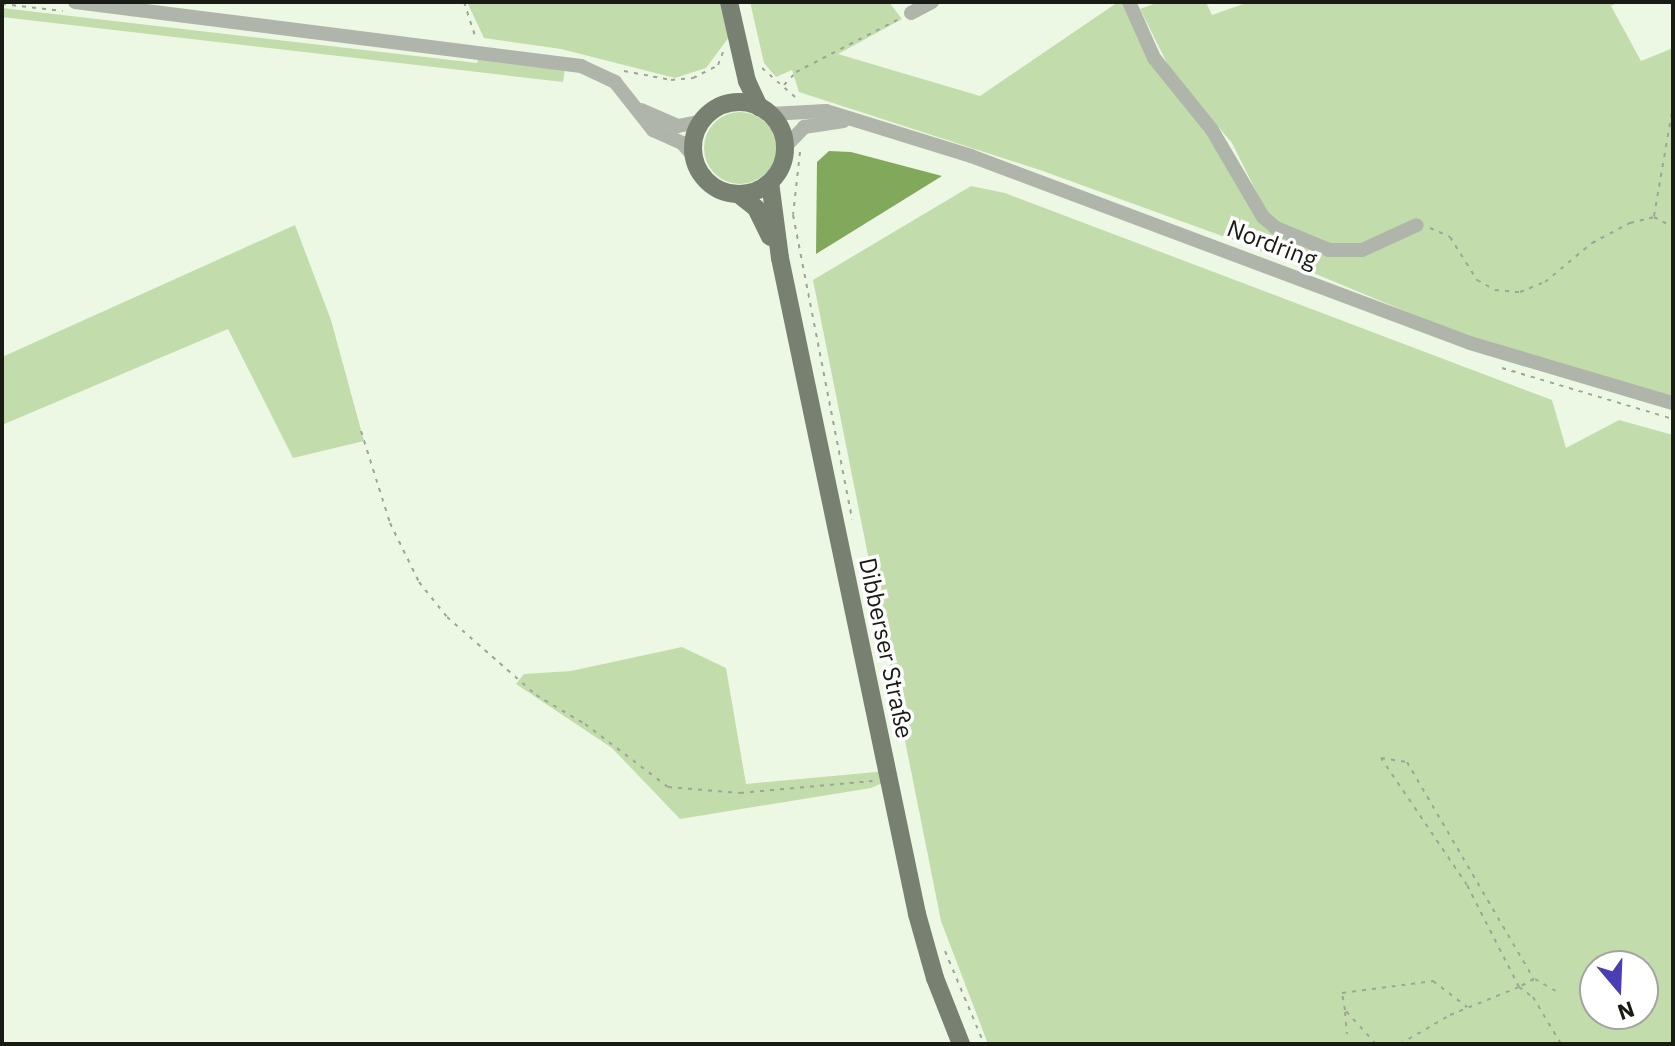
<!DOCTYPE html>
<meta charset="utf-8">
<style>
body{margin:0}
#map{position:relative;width:1675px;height:1046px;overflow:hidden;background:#edf8e4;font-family:"IBM Plex Sans",sans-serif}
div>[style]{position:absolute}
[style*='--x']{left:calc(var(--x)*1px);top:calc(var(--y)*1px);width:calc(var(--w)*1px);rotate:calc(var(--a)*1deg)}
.green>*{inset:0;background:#c2ddab}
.round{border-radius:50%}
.water>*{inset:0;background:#82a95b}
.path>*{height:2px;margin-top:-1px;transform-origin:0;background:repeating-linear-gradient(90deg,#9da696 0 4px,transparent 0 10px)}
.minor>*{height:14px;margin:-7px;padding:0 7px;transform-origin:7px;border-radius:7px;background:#b0b5ac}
.major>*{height:18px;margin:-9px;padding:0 9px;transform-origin:9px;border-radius:9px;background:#788071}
.major>.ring{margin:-9px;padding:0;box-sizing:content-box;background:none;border:18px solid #788071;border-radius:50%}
span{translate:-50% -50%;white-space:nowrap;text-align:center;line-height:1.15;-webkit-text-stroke:7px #fff;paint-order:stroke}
.street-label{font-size:24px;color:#181c15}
.frame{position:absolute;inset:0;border:4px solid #181c15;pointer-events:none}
.north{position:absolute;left:1579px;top:950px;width:80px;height:80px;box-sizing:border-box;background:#fff;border:2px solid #a3a4a1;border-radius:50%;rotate:161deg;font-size:22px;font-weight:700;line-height:32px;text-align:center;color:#181c15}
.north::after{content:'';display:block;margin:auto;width:28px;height:36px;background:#4a3eb5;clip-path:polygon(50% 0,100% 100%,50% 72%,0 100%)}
</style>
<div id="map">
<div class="green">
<div style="clip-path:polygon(467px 2px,721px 2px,729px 37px,706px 68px,675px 78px,561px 49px,484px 38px)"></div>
<div style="clip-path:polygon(750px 2px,889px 2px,902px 19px,838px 54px,980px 96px,1118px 2px,1129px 2px,1143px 34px,1259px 197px,1232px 143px,1171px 71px,1140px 9px,1159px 2px,1206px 2px,1212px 15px,1249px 2px,1619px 2px,1611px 6px,1641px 61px,1673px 48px,1673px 398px,1448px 329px,1236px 241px,1040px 170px,799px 92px,792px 70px,776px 77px,764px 63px)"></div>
<div style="clip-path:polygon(2px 8px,477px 63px,479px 57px,565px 69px,563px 82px,2px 17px)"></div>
<div class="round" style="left:704px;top:112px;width:72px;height:72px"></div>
<div style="clip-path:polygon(evenodd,971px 186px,1005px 193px,1552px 400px,1566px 448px,1619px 420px,1673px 435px,1673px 1044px,988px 1044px,941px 921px,813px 280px,971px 186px,1595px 966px,1643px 966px,1643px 1014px,1595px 1014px,1595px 966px)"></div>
<div style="clip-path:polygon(295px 225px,331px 320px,364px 441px,293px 458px,228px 329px,2px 425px,2px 357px)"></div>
<div style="clip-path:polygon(682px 647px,726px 668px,746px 784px,887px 771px,889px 780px,871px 788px,680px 819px,612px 748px,516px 684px,524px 674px,571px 671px)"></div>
</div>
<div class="water">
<div style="clip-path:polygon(829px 151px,851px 152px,942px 176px,816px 254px,817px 162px)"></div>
</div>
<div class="path">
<div style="--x:464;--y:2;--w:38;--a:72"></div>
<div style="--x:2;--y:4;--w:61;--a:6.5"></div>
<div style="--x:762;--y:68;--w:44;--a:41.3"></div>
<div style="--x:624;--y:71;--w:48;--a:10.8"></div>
<div style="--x:671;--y:80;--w:22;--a:-5"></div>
<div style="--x:693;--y:78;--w:28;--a:-27"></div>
<div style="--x:718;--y:65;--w:14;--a:-69"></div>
<div style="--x:784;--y:85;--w:18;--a:-47"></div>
<div style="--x:796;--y:72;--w:116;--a:-27.2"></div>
<div style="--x:800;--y:152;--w:63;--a:96.3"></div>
<div style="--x:793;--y:215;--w:310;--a:79"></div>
<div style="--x:1654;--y:216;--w:112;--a:-80.2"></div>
<div style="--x:1430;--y:228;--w:22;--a:24"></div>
<div style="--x:1450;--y:237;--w:51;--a:57.9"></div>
<div style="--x:1477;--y:280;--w:21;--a:29"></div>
<div style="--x:1495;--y:290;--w:25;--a:5"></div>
<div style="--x:1520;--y:292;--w:27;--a:-22"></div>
<div style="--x:1545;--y:282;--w:61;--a:-39.7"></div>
<div style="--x:1592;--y:243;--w:43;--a:-27.8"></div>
<div style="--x:1630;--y:223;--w:25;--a:-14"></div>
<div style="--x:1654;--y:217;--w:21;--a:28"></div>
<div style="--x:1502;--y:368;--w:178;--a:16.6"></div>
<div style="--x:361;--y:431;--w:96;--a:72.5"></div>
<div style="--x:390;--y:523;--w:66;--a:63.8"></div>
<div style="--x:419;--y:582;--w:45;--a:51.3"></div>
<div style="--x:447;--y:617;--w:118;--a:41.2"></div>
<div style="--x:536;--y:695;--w:57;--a:30.6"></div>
<div style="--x:585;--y:724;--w:104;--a:37.2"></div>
<div style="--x:668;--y:787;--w:72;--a:4.8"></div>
<div style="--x:740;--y:793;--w:133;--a:-5.2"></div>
<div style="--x:1381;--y:758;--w:26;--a:9"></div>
<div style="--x:1407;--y:762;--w:251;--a:59.7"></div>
<div style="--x:1534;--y:979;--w:17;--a:152"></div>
<div style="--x:1519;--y:987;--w:114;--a:-117"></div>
<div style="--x:1467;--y:885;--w:153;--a:-124.1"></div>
<div style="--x:945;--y:951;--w:101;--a:67.2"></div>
<div style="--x:1535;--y:979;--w:30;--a:30"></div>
<div style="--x:1345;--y:1012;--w:22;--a:85"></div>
<div style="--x:1376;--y:1044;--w:46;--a:-132.4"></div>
<div style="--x:1345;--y:1010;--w:17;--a:-100"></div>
<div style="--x:1342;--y:993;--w:92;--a:-7.5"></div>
<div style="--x:1433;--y:981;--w:43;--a:37.4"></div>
<div style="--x:1400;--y:1044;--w:58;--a:-30.1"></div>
<div style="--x:1450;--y:1015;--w:74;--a:-22.1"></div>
<div style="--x:1519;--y:987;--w:17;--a:36"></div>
<div style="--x:1533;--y:997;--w:55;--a:59.2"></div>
</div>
<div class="minor">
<div style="--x:75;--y:2;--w:510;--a:7.21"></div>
<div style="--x:581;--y:66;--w:38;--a:25"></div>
<div style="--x:615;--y:82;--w:61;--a:51.6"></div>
<div style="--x:653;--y:130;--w:32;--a:24"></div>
<div style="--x:682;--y:143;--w:18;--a:49"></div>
<div style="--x:1129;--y:2;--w:61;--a:65.9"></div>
<div style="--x:1154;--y:58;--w:92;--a:51.1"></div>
<div style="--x:1212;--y:130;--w:101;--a:59.6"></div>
<div style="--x:1263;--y:217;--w:17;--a:40"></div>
<div style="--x:1276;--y:228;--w:57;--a:22.5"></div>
<div style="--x:1329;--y:250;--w:33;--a:0"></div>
<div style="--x:1362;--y:250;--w:60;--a:-24.4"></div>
<div style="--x:911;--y:13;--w:24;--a:-28"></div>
<div style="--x:641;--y:110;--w:40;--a:23.4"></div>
<div style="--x:678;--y:126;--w:25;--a:-11"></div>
<div style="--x:770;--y:114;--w:56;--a:-3.1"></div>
<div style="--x:826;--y:111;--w:152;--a:17.2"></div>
<div style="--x:971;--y:156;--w:533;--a:20.54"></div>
<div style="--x:1470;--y:343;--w:212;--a:16.5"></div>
<div style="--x:785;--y:147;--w:28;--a:-46"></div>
<div style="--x:804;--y:127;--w:40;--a:-8.5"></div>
</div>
<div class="major">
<div style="--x:729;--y:2;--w:81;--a:77.2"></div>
<div style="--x:747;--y:81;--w:29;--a:65"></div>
<div class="ring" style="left:693px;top:102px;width:74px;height:74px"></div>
<div style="--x:770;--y:182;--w:77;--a:82.5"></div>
<div style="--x:780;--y:258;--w:670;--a:78.2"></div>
<div style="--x:917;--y:914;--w:66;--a:74.3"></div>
<div style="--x:935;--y:978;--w:71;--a:68.5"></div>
<div style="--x:738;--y:194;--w:23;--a:38"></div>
<div style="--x:756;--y:208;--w:32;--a:64"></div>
</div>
<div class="street-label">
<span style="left:1272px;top:244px;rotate:21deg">Nordring</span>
<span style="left:886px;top:648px;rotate:78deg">Dibberser Straße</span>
</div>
<div class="frame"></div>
<div class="north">N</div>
</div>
